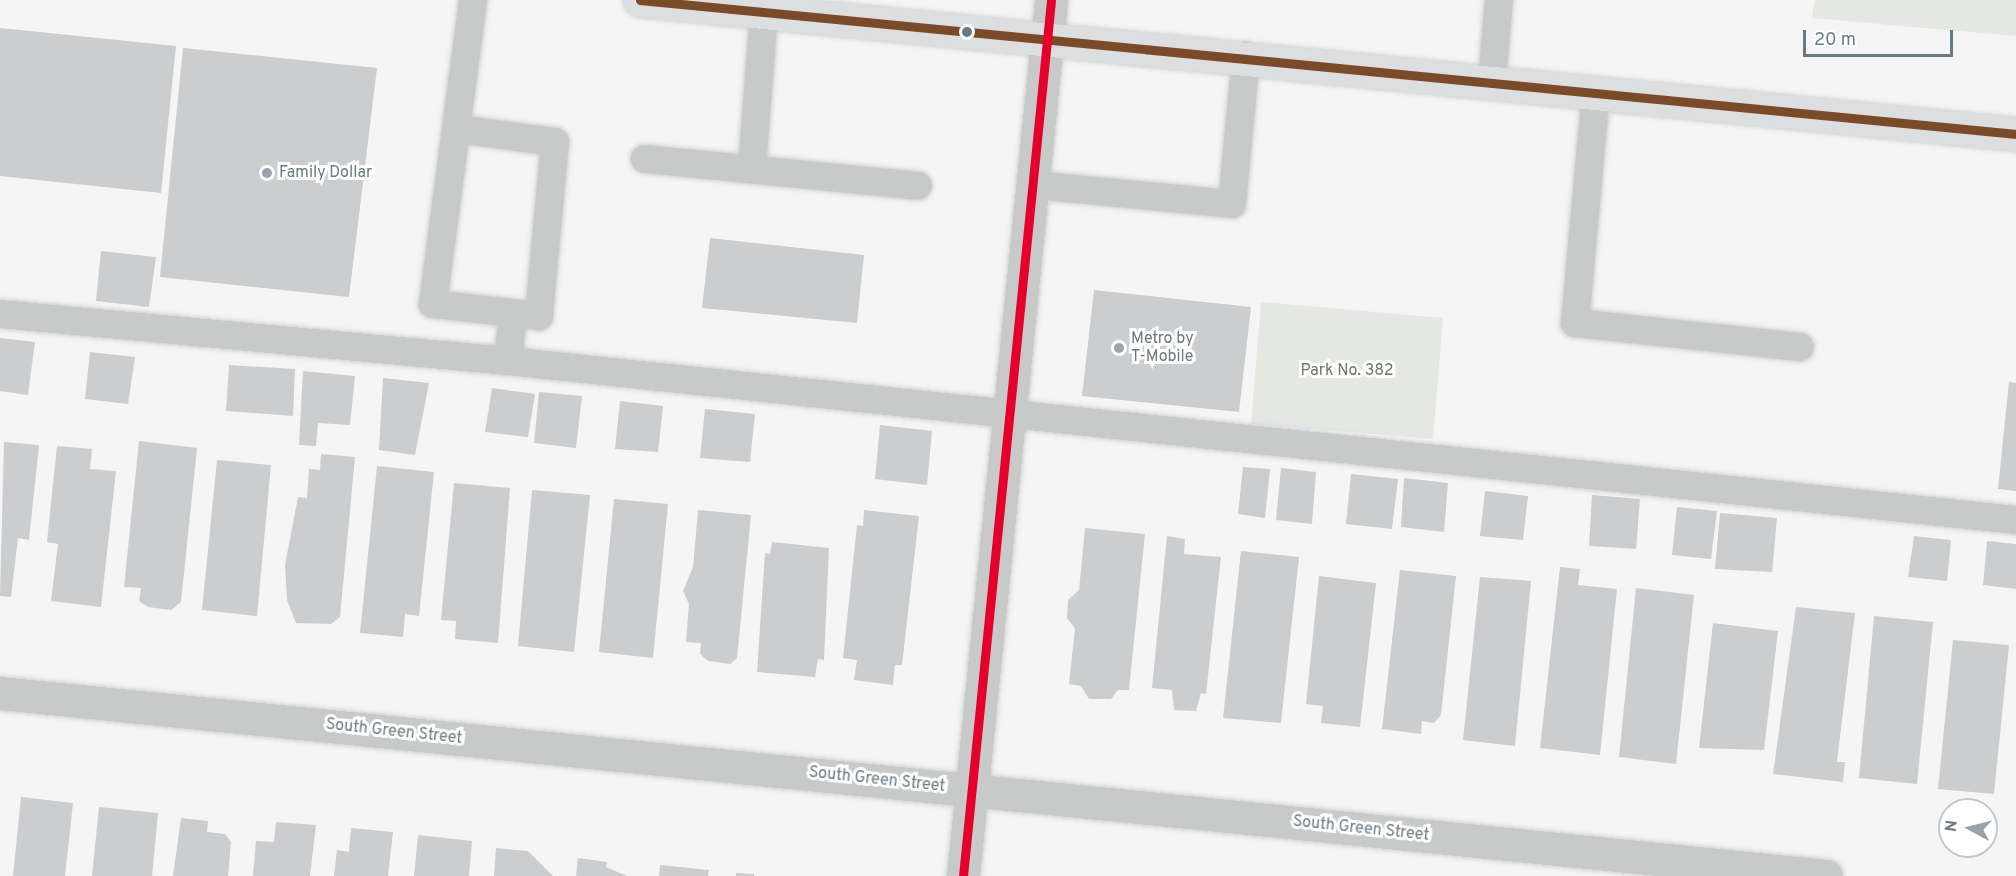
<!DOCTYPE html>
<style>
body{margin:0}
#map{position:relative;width:2016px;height:876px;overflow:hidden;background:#f5f5f5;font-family:Overpass,sans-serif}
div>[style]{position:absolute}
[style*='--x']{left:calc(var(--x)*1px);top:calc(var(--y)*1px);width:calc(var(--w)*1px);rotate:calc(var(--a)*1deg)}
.green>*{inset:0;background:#e4e7e2}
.building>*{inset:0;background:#cccdce}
.roads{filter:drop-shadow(0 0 2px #d1d2d3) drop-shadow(0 0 2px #d1d2d3)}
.service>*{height:28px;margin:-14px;padding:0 14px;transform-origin:14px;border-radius:14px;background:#c8caca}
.minor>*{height:33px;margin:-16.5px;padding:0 16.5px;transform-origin:16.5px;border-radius:16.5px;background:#c8caca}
.secondary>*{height:33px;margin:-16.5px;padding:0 16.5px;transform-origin:16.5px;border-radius:16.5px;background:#dddedf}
.bus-1>*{height:9px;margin:-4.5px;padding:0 4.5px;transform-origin:4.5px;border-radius:4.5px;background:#7a4b2a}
.bus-2>*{height:9px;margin:-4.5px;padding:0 4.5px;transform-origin:4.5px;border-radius:4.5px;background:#e4002b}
.dots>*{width:16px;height:16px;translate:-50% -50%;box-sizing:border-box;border:3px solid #fff;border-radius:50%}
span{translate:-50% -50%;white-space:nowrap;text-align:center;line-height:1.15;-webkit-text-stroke:6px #fff;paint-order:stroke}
.poi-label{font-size:16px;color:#687982}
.left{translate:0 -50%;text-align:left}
.park-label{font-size:16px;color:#6c7a66}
.street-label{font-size:16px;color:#687982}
.north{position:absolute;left:1938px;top:798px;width:60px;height:60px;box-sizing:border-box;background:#fff;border:2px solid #c3c9cd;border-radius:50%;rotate:277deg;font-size:16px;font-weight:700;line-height:24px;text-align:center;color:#687982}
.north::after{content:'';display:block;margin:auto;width:21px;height:27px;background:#99a4aa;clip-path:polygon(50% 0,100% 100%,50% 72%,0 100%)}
.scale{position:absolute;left:1803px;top:30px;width:150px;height:27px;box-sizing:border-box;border:3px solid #687982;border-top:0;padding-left:8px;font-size:18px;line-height:21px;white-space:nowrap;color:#687982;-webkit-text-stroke:4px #fff;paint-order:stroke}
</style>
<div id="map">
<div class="green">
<div style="clip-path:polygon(1815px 0,2016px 0,2016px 36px,1812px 18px)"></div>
<div style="clip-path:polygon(1261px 302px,1443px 318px,1433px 439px,1251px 424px)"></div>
</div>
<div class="building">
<div style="clip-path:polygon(0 28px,176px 46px,161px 193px,0 176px)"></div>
<div style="clip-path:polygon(183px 48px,377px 68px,349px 297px,160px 277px)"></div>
<div style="clip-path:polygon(710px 238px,864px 255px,857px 323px,702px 308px)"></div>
<div style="clip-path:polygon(101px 251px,156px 257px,149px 307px,96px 301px)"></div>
<div style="clip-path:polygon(1094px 290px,1251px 307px,1239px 412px,1082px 396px)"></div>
<div style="clip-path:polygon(0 338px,35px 342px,28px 395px,0 391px)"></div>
<div style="clip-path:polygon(90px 352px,135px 357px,128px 404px,85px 399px)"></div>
<div style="clip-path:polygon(229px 365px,295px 369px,293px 416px,226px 411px)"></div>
<div style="clip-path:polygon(303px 371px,355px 376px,350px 425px,318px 423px,316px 446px,299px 445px)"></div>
<div style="clip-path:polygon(383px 378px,429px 383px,415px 455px,379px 450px)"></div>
<div style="clip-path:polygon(2009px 382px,2016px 383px,2016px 491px,1998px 489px)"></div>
<div style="clip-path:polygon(492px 388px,535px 394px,528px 437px,485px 432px)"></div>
<div style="clip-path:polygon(539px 392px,582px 396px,576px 448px,534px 443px)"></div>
<div style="clip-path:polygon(620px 401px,663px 406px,658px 452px,615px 449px)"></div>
<div style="clip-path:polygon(705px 409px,755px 414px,750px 462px,700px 458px)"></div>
<div style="clip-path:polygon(880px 425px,932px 431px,927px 485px,875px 479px)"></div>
<div style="clip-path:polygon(139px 441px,197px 448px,181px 602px,171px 610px,148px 607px,139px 601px,141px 588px,124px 587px)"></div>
<div style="clip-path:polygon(4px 442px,39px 445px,29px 540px,18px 538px,11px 597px,0 596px)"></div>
<div style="clip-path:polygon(57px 446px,92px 449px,90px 469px,116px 471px,101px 607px,51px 601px,58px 544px,47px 542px)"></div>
<div style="clip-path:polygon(321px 454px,355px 457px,340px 617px,331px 624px,296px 623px,287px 600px,285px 565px,298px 497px,307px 498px,309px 469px,320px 470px)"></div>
<div style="clip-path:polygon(217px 460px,271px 465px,257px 616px,202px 610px)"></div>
<div style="clip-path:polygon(377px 466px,434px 472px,419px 616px,405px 614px,403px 637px,360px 633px)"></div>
<div style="clip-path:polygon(1243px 467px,1270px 469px,1265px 518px,1238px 514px)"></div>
<div style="clip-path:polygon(1281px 468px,1316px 472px,1312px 524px,1276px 520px)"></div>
<div style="clip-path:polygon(1351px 474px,1398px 479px,1392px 529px,1346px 524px)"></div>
<div style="clip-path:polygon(1404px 478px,1448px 483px,1444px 532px,1401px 527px)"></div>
<div style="clip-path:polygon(454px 483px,510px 488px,498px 643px,455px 639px,456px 621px,441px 620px)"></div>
<div style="clip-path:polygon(532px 490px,590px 495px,574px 652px,518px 646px)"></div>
<div style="clip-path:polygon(1485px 491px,1528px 496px,1523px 540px,1480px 536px)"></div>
<div style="clip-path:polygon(1592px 495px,1640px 499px,1636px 549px,1589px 546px)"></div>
<div style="clip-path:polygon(614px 499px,668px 504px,653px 658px,599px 652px)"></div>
<div style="clip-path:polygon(1677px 507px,1717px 511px,1711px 559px,1672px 555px)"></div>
<div style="clip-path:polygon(698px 510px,751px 515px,737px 658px,730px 664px,708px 661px,700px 654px,701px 643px,686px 642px,689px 604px,683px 591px,693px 567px)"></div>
<div style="clip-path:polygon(864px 510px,919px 516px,902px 665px,895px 665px,893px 685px,854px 680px,857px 660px,843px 658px,857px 525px,863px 526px)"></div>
<div style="clip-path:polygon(1720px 513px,1777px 518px,1772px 572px,1715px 569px)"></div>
<div style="clip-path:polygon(1085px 528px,1145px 534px,1129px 690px,1118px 690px,1111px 699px,1089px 699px,1081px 686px,1069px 684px,1075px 628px,1067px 618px,1068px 600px,1079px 590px)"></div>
<div style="clip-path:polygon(1167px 536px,1185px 539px,1184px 554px,1221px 557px,1206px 694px,1201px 693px,1196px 711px,1174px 710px,1172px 690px,1152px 688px)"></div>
<div style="clip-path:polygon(1914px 536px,1951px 540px,1947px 581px,1908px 577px)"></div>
<div style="clip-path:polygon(1987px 541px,2016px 544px,2016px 589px,1983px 585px)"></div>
<div style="clip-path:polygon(772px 542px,829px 548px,824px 660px,818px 659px,815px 677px,757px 672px,765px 553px,770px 554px)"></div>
<div style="clip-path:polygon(1241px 551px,1299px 557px,1281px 723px,1223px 718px)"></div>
<div style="clip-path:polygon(1560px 567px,1580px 569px,1578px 585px,1617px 589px,1600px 755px,1540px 748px)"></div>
<div style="clip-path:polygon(1400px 570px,1456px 576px,1441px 715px,1434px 723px,1422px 721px,1421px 734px,1382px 729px)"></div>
<div style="clip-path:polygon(1319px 576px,1376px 583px,1360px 727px,1321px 723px,1323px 706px,1306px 704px)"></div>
<div style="clip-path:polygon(1480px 577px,1531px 581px,1515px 746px,1463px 740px)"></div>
<div style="clip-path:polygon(1636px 588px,1694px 595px,1676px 764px,1619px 757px)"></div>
<div style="clip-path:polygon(1796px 607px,1855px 613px,1837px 762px,1845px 762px,1843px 782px,1773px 774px)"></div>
<div style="clip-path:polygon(1874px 616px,1933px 622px,1917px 784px,1859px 778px)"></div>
<div style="clip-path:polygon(1713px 623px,1778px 631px,1764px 750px,1699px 748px)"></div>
<div style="clip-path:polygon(1953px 640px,2009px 645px,1994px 794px,1938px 789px)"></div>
<div style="clip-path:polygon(21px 797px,73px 803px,65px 876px,13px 876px)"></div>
<div style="clip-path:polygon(99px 807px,158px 813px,152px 876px,92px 876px)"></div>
<div style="clip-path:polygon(181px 818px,208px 821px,207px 832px,225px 834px,231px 842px,228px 876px,173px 876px)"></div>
<div style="clip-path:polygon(276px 822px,316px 825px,310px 876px,253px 876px,256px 841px,274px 842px)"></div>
<div style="clip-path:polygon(351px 828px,393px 832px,388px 876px,334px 876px,337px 850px,349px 852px)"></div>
<div style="clip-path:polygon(418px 835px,472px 841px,469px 876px,414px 876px)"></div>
<div style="clip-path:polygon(496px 848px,528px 851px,553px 876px,494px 876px)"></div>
<div style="clip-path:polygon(578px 858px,607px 862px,606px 867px,627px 876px,576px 876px)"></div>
<div style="clip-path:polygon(660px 865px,709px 870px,708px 876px,659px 876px)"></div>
<div style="clip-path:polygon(736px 873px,754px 874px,754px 876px,736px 876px)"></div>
</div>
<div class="roads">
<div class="service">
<div style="--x:1492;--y:81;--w:81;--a:-85.1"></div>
<div style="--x:1596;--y:92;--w:232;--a:95.2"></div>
<div style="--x:1575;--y:323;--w:226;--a:6.1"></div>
<div style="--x:457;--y:129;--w:99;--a:7.6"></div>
<div style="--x:555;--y:142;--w:175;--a:95.3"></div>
<div style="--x:539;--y:316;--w:107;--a:-173.5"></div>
<div style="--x:433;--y:304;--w:307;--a:-82.5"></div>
<div style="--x:645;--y:159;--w:274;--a:5.6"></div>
<div style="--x:752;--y:168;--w:157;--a:-85.6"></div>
<div style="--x:1034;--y:185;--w:199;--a:5.5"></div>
<div style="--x:1232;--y:204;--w:149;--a:-84.6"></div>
<div style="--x:0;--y:314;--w:510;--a:5.29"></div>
<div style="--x:508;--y:361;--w:1516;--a:6.02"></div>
<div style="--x:508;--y:361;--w:48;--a:-84.1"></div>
</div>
<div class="minor">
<div style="--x:0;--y:693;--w:1835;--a:5.72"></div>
<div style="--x:963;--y:876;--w:880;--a:-84.26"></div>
</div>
<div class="secondary">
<div style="--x:640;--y:0;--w:1383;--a:5.56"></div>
</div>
</div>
<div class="bus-1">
<div style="--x:640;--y:0;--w:1383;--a:5.56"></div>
</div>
<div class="bus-2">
<div style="--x:963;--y:876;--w:880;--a:-84.26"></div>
</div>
<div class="dots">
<div style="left:967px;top:32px;background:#687982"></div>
<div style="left:267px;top:173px;background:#99a4aa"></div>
<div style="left:1119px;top:348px;background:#99a4aa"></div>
</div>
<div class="poi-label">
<span class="left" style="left:279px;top:173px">Family Dollar</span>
<span class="left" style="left:1131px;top:348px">Metro by<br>T-Mobile</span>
</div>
<div class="park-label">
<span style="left:1347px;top:371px">Park No. 382</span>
</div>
<div class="street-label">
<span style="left:394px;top:732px;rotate:6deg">South Green Street</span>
<span style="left:877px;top:780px;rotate:6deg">South Green Street</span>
<span style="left:1361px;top:829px;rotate:6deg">South Green Street</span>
</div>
<div class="north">N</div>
<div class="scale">20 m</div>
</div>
